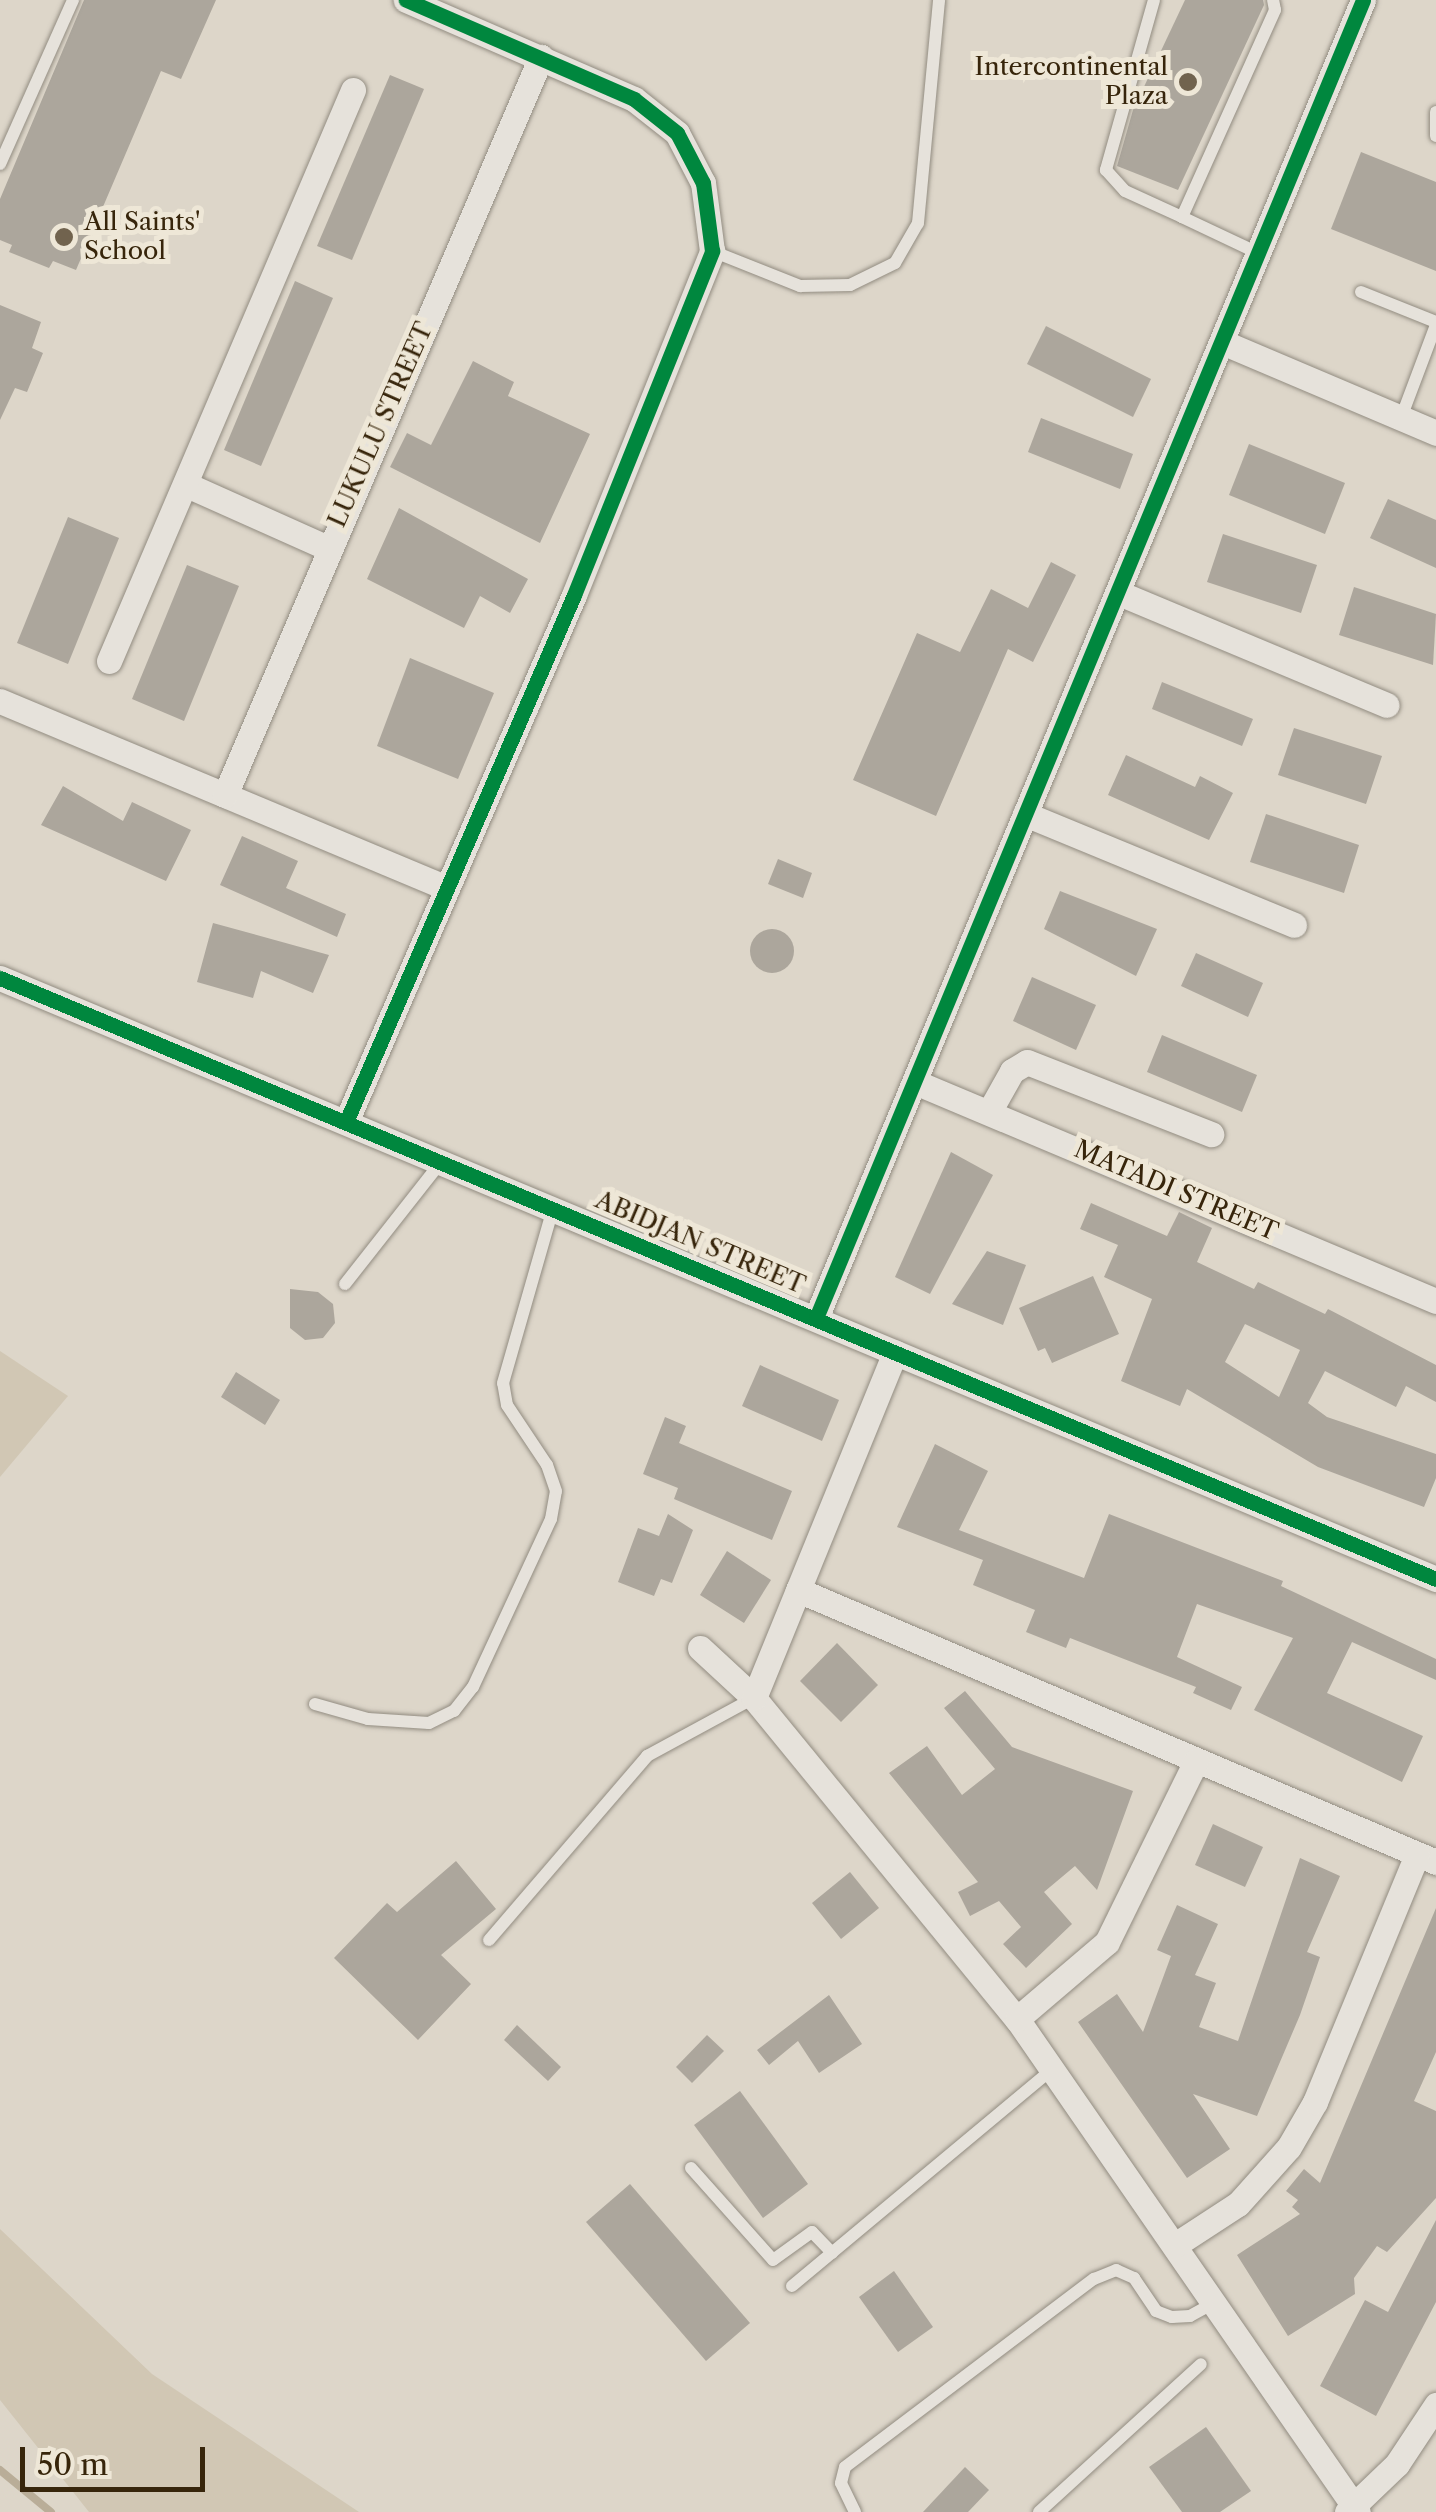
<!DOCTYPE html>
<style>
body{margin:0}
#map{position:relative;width:1436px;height:2512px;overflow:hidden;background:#ddd6c9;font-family:"Libre Caslon Text",serif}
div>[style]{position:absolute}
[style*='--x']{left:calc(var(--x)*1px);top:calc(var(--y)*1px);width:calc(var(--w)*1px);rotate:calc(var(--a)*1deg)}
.green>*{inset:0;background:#d1c7b4}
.stream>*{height:8px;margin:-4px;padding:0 4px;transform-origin:4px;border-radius:4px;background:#b9ad98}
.building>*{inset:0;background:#aca69c}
.round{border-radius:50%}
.roads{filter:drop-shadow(0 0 2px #928c81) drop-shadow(0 0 2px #928c81)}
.service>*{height:12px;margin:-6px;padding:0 6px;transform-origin:6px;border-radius:6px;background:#e6e2db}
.minor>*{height:25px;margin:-12.5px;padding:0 12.5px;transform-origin:12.5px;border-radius:12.5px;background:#e6e2db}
.cycleway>*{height:15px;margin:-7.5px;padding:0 7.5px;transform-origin:7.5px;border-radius:7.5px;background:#00873e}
.dots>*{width:28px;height:28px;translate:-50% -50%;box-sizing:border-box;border:5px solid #eee7d7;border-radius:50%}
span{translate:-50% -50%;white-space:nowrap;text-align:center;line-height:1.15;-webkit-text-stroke:10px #eee7d7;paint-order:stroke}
.poi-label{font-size:25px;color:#37250b}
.right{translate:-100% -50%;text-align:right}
.left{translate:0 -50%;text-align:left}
.street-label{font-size:25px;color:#37250b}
.scale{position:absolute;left:20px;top:2447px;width:185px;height:45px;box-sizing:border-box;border:5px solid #37250b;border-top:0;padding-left:12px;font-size:30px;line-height:35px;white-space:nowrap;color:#37250b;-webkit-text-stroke:8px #eee7d7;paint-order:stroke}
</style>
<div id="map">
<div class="green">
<div style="clip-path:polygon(0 1351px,68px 1396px,0 1477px)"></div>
<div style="clip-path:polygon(0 2229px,152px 2374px,359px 2512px,89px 2512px,0 2400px)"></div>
</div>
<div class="stream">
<div style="--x:0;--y:2470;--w:66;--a:39.5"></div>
</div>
<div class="building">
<div style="clip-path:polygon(84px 0,216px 0,181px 79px,161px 71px,76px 270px,53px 261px,49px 268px,9px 252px,12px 245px,0 240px,0 199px)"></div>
<div style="clip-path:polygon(1185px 0,1263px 0,1264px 5px,1178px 190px,1117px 166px,1133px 110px)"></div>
<div style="clip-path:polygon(390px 75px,424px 89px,352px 260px,317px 246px)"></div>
<div style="clip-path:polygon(1361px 152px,1436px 182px,1436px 271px,1331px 229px)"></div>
<div style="clip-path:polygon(295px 281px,333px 298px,261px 466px,224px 450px)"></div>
<div style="clip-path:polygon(0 305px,41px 322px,32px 348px,43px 353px,27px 392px,15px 388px,0 420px)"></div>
<div style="clip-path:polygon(1046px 326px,1151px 379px,1133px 417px,1027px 364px)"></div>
<div style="clip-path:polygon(473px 361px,514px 382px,508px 396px,590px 434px,540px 543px,390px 467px,407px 433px,431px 445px)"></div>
<div style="clip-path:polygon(1041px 418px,1133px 454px,1120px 489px,1028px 452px)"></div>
<div style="clip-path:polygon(1249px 444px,1345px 483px,1325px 534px,1229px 495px)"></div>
<div style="clip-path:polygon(1388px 499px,1436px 520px,1436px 568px,1370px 538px)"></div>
<div style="clip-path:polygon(399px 508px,528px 579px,510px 613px,480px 596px,464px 628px,367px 579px)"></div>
<div style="clip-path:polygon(68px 517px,119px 538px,68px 664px,17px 643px)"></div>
<div style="clip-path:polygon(1223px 534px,1317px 565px,1301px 613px,1207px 582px)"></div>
<div style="clip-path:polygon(1051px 562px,1076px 575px,1033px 662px,1008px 649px,936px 816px,853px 780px,917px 633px,960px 652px,991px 589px,1028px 608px)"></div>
<div style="clip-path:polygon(187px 565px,239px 586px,184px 721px,132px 699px)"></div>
<div style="clip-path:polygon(1354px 587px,1436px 614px,1433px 665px,1339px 635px)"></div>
<div style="clip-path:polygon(410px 658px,494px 693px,458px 779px,377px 746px)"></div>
<div style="clip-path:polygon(1162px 682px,1253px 719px,1242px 746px,1152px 709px)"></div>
<div style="clip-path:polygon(1294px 728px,1382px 756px,1366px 804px,1278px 775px)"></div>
<div style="clip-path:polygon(1126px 755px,1195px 787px,1200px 776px,1233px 793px,1209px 840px,1108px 795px)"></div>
<div style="clip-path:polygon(63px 786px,123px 821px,132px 802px,191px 830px,166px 881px,41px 825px)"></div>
<div style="clip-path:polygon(1266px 814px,1359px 845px,1344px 893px,1250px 862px)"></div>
<div style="clip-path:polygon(242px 836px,298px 861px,286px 888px,346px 914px,337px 937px,220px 885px)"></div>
<div style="clip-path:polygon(778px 859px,812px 873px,803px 898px,768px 884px)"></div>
<div style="clip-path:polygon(1060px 891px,1157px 929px,1136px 976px,1044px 929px)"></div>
<div style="clip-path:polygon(213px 923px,329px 955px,313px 993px,261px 971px,253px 998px,197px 982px)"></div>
<div class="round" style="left:750px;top:929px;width:44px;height:44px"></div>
<div style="clip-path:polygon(1196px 953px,1263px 983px,1248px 1017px,1181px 986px)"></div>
<div style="clip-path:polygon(1032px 977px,1096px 1005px,1076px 1050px,1013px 1021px)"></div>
<div style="clip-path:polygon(1162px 1035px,1257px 1075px,1242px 1112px,1147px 1072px)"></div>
<div style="clip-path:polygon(951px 1152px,993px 1175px,930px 1294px,895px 1277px)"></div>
<div style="clip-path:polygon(evenodd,1091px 1203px,1167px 1236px,1179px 1212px,1212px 1228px,1197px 1262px,1254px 1289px,1258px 1282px,1325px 1314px,1328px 1309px,1436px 1365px,1436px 1402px,1406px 1386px,1396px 1407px,1325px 1371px,1308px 1403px,1327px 1417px,1436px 1454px,1436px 1478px,1424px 1507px,1318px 1467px,1187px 1389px,1180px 1406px,1121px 1381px,1152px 1299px,1104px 1277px,1118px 1245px,1080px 1229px,1091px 1203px,1245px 1324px,1300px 1350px,1279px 1397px,1225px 1362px,1245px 1324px)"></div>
<div style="clip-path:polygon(987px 1251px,1026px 1265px,1003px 1325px,952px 1304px)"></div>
<div style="clip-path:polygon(1093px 1276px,1119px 1334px,1052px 1363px,1045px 1348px,1038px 1351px,1019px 1308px)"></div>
<div style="clip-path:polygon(290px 1289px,318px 1292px,333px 1304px,335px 1323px,323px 1338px,305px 1340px,290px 1328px)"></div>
<div style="clip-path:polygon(760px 1365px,839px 1400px,822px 1441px,742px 1406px)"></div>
<div style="clip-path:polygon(236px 1372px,280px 1400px,265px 1425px,221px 1397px)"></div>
<div style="clip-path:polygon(665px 1417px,686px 1426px,679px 1443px,792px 1491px,772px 1540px,674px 1499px,678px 1488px,643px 1474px)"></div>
<div style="clip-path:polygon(935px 1444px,988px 1471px,959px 1530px,1084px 1578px,1109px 1514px,1283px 1581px,1281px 1586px,1436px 1659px,1436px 1680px,1352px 1642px,1327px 1693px,1423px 1736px,1402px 1782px,1254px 1710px,1293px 1638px,1197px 1604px,1177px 1657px,1242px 1687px,1231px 1710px,1193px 1693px,1196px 1687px,1070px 1638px,1066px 1648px,1026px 1632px,1035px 1610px,973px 1585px,983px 1560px,897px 1527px)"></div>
<div style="clip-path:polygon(668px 1514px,693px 1530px,672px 1583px,661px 1579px,654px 1596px,618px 1582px,638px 1528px,659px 1536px)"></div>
<div style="clip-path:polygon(727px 1551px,771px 1580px,744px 1623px,700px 1595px)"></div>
<div style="clip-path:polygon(837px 1643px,878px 1685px,841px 1722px,800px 1681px)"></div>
<div style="clip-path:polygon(965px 1691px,1012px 1747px,1133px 1791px,1097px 1890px,1075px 1866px,1044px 1892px,1072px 1924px,1026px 1968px,1003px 1944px,1021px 1927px,999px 1901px,970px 1916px,958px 1892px,978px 1882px,889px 1773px,927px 1746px,962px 1795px,995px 1769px,944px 1708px)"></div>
<div style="clip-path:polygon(1213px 1824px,1263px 1847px,1245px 1887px,1195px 1865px)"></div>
<div style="clip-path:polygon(1300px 1858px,1340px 1876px,1307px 1952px,1320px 1957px,1300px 2015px,1257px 2116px,1193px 2094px,1230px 2149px,1187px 2178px,1078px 2022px,1117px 1994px,1143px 2032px,1171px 1956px,1157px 1950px,1177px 1905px,1218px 1924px,1195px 1975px,1216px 1983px,1199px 2027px,1238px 2041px)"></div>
<div style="clip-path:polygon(456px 1861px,496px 1909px,441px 1955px,471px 1984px,418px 2040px,334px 1958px,387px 1903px,397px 1912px)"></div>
<div style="clip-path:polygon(850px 1872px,879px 1908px,841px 1939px,812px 1903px)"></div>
<div style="clip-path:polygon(1436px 1908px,1436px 2052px,1414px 2101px,1436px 2111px,1436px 2198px,1387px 2252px,1377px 2246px,1354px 2278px,1355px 2294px,1288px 2336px,1237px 2255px,1300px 2214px,1292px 2207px,1298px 2200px,1286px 2191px,1304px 2169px,1320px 2183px)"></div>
<div style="clip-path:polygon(829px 1995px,862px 2044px,819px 2073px,798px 2041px,769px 2065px,757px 2050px)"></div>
<div style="clip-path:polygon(517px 2025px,561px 2067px,548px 2081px,504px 2040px)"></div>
<div style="clip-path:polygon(707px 2035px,724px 2051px,692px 2083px,676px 2067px)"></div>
<div style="clip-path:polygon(740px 2091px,808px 2184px,763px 2218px,694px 2125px)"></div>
<div style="clip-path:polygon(630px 2184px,750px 2323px,706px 2361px,586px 2222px)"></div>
<div style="clip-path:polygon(1436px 2220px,1436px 2302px,1376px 2416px,1320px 2386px,1365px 2300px,1388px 2312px)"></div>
<div style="clip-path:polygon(894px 2271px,933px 2327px,898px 2352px,859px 2297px)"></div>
<div style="clip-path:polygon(1206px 2427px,1251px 2491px,1220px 2512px,1182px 2512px,1149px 2467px)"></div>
<div style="clip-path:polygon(965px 2467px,989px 2490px,968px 2512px,923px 2512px)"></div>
</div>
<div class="roads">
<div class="service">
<div style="--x:1154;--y:0;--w:177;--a:105.8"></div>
<div style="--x:1106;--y:170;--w:28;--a:48"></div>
<div style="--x:1125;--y:191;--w:63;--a:24.5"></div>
<div style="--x:1436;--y:112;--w:24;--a:90"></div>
<div style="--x:0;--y:164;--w:180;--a:-66"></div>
<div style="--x:712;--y:251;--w:95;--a:21.7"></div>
<div style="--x:800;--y:286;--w:50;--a:-1.1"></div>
<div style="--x:850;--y:285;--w:50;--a:-26.1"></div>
<div style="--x:895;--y:263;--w:46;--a:-60.1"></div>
<div style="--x:918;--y:223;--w:224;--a:-84.6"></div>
<div style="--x:1258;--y:253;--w:84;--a:-154.7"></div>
<div style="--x:1182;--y:217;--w:227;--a:-65.8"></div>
<div style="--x:1275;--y:10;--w:10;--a:-101"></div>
<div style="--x:1361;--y:292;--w:81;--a:21.8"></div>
<div style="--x:1401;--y:418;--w:99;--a:-69.4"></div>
<div style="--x:345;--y:1284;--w:155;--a:-51.8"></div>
<div style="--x:315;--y:1704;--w:55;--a:15.8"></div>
<div style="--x:368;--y:1719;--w:61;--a:3.8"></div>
<div style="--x:429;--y:1723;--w:28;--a:-26"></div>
<div style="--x:454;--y:1711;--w:31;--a:-52"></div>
<div style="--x:473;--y:1687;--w:185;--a:-65.1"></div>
<div style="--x:551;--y:1519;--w:28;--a:-80"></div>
<div style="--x:556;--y:1491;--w:28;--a:-109"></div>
<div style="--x:547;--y:1465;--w:72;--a:-123.7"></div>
<div style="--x:507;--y:1405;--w:22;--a:-100"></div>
<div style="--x:503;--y:1383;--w:181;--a:-74"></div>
<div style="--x:489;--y:1940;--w:243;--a:-49.3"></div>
<div style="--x:647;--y:1756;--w:122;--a:-28.5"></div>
<div style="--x:691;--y:2168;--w:123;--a:48.3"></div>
<div style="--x:773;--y:2260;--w:48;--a:-35.7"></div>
<div style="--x:812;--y:2232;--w:29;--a:46"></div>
<div style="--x:792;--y:2286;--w:339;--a:-39.8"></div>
<div style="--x:855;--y:2512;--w:32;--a:-116"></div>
<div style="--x:841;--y:2483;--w:16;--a:-76"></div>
<div style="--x:845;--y:2467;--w:312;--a:-37.1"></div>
<div style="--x:1094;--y:2279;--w:24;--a:-22"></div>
<div style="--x:1116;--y:2270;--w:20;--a:24"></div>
<div style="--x:1134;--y:2278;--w:40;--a:56"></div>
<div style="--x:1156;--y:2311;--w:17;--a:21"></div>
<div style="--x:1172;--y:2317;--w:18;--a:-3"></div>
<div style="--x:1190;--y:2316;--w:29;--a:-29"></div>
<div style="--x:1039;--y:2512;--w:219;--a:-42.4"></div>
</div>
<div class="minor">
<div style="--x:1222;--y:342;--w:233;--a:23"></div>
<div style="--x:187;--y:485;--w:154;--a:24.1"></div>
<div style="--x:1119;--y:593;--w:290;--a:22.7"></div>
<div style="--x:109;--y:661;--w:621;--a:-66.86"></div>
<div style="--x:0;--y:701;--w:481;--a:22.7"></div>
<div style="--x:225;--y:795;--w:803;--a:-66.82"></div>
<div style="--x:1025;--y:814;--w:291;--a:22.4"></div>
<div style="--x:0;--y:978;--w:1557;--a:22.71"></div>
<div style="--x:915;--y:1082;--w:565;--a:22.8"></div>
<div style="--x:989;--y:1112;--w:47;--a:-60.7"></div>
<div style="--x:1012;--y:1071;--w:17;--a:-31"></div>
<div style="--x:1027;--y:1062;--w:198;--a:21.4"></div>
<div style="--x:346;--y:1122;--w:574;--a:-66.6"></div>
<div style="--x:574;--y:595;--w:371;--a:-68.1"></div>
<div style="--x:712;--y:251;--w:69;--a:-97.5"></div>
<div style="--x:703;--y:183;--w:56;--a:-117.5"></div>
<div style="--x:677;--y:133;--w:55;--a:-141.7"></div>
<div style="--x:634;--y:99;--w:249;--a:-156.5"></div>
<div style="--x:816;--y:1318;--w:1427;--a:-67.46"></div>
<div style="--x:798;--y:1590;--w:694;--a:23.09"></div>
<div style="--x:700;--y:1648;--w:74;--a:42.8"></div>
<div style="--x:754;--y:1698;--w:415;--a:50.7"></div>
<div style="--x:1017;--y:2019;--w:599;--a:55.33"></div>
<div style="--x:754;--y:1698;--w:373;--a:-67.8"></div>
<div style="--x:1017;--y:2019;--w:118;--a:-40.5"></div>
<div style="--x:1107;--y:1942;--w:202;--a:-63.8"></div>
<div style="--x:1175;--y:2245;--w:75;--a:-33.1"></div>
<div style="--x:1238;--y:2204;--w:76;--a:-48.2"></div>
<div style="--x:1289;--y:2147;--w:52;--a:-60"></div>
<div style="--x:1315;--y:2102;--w:268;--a:-67.6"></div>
<div style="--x:1347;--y:2512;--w:69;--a:-43.8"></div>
<div style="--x:1397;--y:2464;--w:71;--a:-56.5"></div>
</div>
</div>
<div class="cycleway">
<div style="--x:0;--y:978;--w:1557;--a:22.71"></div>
<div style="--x:346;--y:1122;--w:574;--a:-66.6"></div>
<div style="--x:574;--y:595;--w:371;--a:-68.1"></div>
<div style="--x:712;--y:251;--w:69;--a:-97.5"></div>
<div style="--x:703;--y:183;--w:56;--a:-117.5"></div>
<div style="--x:677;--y:133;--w:55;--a:-141.7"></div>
<div style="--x:634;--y:99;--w:249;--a:-156.5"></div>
<div style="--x:816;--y:1318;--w:1427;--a:-67.46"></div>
</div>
<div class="dots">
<div style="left:1188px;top:82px;background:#71634e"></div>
<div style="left:64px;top:237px;background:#71634e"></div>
</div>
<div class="poi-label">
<span class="right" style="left:1168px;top:82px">Intercontinental<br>Plaza</span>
<span class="left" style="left:84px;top:237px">All Saints'<br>School</span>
</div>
<div class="street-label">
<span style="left:381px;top:425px;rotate:-66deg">LUKULU STREET</span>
<span style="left:1176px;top:1191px;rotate:23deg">MATADI STREET</span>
<span style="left:700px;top:1243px;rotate:23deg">ABIDJAN STREET</span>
</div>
<div class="scale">50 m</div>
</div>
